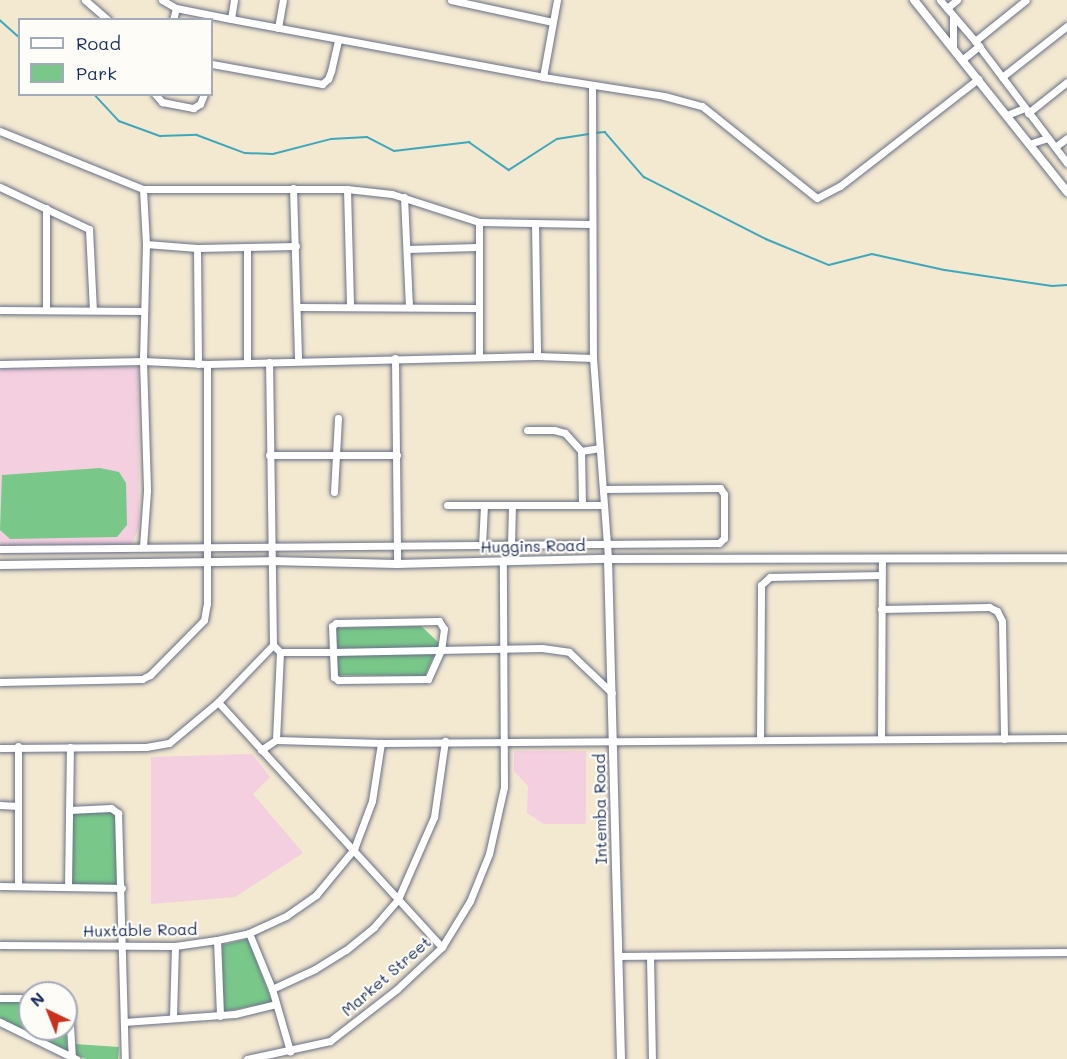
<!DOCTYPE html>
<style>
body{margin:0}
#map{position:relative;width:1067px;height:1059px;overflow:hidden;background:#f3e8d0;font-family:Mali,sans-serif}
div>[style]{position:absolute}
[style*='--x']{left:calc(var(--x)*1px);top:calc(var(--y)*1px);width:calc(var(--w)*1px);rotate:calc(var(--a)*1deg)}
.built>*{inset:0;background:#f3cfdf}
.green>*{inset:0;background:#79c889}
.stream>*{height:1.5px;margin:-0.75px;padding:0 0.75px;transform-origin:0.75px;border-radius:0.75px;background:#3da8bc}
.roads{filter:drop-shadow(0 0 2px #677086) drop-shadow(0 0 2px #677086)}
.minor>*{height:7px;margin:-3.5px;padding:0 3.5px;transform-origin:3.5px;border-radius:3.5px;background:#fff}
.tertiary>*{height:8px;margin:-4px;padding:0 4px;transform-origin:4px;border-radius:4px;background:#fff}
span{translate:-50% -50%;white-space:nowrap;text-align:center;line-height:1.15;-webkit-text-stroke:4.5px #fdfcf7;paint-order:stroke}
.street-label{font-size:16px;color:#1b2f5e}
.legend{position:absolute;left:18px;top:18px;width:195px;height:78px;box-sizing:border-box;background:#fdfcf7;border:2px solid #a3aaba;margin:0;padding:8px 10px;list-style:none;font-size:18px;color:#1b2f5e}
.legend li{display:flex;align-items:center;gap:12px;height:30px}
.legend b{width:30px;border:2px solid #a3aaba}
.north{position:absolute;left:18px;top:981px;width:60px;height:60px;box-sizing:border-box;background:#fdfcf7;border:2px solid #a3aaba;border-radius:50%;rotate:317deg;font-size:16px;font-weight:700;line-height:24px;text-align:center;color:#1b2f5e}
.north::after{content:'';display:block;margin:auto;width:21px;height:27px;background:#c8321e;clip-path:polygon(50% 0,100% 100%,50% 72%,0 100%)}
</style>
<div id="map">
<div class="built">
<div style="clip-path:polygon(138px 367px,139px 527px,128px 554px,0 554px,0 369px)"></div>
<div style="clip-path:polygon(514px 751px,586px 751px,586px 824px,544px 824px,527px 813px,528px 786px,514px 771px)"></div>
<div style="clip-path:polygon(252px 754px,270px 777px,253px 794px,303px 853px,235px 897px,151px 904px,151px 757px)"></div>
</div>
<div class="green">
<div style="clip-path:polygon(100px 468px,119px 472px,126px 483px,127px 525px,117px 537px,10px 539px,0 530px,2px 475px)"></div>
<div style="clip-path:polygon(421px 626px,439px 643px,425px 676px,337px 675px,336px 628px)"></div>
<div style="clip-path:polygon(111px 810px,117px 816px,118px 884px,72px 884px,71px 813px)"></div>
<div style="clip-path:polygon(248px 939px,272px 1002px,223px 1012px,222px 945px)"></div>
<div style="clip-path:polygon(0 1001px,30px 1002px,30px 1029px,66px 1028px,67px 1051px,0 1018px)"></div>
<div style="clip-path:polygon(75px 1044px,119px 1047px,118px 1059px,86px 1059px,76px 1055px)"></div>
</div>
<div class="stream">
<div style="--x:0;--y:20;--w:27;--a:42"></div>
<div style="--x:94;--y:94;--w:37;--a:47"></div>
<div style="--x:119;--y:121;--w:44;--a:20.1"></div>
<div style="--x:160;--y:136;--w:37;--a:-2"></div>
<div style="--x:197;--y:135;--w:51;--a:20.6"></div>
<div style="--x:245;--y:153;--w:28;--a:2"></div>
<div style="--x:273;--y:154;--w:60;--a:-14.5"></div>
<div style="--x:331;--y:139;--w:36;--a:-3"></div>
<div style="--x:367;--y:137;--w:30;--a:27"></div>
<div style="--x:394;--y:151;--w:76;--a:-6.8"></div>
<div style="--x:469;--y:142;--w:49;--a:35"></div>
<div style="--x:509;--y:170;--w:57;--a:-32.9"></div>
<div style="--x:557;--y:139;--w:32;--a:-9"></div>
<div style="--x:594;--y:133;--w:11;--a:-5"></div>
<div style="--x:605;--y:132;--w:60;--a:49.1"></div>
<div style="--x:644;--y:177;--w:137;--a:26.9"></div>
<div style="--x:766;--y:239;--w:68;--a:22.4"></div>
<div style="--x:829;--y:265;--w:44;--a:-14.3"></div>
<div style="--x:872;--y:254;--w:75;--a:12.4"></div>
<div style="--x:945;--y:270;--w:108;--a:8.5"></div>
<div style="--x:1052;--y:286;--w:15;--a:-4"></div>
</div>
<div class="roads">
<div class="minor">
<div style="--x:85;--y:0;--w:30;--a:41"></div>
<div style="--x:162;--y:0;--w:16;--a:30"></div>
<div style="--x:176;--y:8;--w:56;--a:11.3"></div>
<div style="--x:231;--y:19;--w:317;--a:10.5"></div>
<div style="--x:543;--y:77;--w:122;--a:8.9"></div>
<div style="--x:664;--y:96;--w:39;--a:15"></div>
<div style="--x:702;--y:106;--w:147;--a:38.7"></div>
<div style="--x:817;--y:198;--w:26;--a:-28"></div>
<div style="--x:840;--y:186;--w:175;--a:-37.8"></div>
<div style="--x:451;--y:0;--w:104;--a:12.2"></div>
<div style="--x:940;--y:0;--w:54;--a:49.5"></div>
<div style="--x:975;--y:41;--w:153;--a:53"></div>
<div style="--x:947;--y:8;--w:13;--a:-39"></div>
<div style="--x:231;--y:19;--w:19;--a:-81"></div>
<div style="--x:173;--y:20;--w:12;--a:-76"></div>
<div style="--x:278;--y:28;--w:28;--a:-80"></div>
<div style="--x:975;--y:41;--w:65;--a:-38.8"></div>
<div style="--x:953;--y:46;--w:30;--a:-90"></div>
<div style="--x:963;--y:59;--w:21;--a:-39"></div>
<div style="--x:212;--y:64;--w:112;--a:10.3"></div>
<div style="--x:322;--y:84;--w:8;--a:-40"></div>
<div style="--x:328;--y:79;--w:9;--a:-69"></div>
<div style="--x:331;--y:71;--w:32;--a:-77"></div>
<div style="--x:543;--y:77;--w:78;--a:-79.7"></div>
<div style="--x:1002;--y:77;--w:83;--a:-38.1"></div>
<div style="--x:592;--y:85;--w:273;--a:89.8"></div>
<div style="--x:593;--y:358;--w:202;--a:85.7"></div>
<div style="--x:155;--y:94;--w:11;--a:49"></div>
<div style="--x:162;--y:102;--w:32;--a:11"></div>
<div style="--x:193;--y:108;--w:8;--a:-30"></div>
<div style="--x:200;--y:104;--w:11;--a:-68"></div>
<div style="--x:1028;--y:113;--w:50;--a:-38.5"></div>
<div style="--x:1007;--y:115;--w:18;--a:-22"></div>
<div style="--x:0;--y:131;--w:154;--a:22.1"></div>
<div style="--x:143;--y:189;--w:204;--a:0"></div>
<div style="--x:347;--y:189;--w:45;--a:6.3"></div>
<div style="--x:392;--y:194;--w:91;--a:17.8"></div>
<div style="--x:479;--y:222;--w:111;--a:1"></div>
<div style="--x:1029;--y:144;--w:20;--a:-18"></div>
<div style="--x:1055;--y:147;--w:15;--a:-37"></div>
<div style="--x:0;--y:187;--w:98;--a:25.3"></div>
<div style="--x:89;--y:229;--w:81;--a:87.2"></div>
<div style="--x:293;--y:188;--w:173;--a:88.3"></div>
<div style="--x:143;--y:189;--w:55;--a:86.9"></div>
<div style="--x:146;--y:244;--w:117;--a:91.5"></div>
<div style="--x:143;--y:361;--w:130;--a:88.2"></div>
<div style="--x:147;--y:491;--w:56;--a:94.1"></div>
<div style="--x:347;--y:189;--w:118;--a:88.5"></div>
<div style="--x:404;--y:197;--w:110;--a:87.4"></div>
<div style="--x:46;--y:208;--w:100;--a:90"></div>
<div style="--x:535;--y:223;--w:133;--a:89.1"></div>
<div style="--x:146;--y:244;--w:51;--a:4.5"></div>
<div style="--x:197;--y:248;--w:99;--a:-1.2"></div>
<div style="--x:197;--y:248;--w:116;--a:89.5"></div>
<div style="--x:407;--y:249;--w:70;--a:-1.6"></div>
<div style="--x:297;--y:307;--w:180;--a:0.3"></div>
<div style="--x:0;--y:310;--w:143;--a:0.4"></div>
<div style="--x:479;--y:357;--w:135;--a:-90"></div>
<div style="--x:395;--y:358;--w:206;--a:89.4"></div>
<div style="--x:247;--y:362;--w:115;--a:-90"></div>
<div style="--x:0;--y:364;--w:143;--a:-1.2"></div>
<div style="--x:143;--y:361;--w:64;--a:2.7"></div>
<div style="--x:207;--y:364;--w:330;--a:-1.4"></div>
<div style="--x:537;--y:356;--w:56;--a:2"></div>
<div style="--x:527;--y:430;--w:27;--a:0"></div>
<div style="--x:554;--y:430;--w:11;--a:15"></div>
<div style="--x:565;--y:433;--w:24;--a:48"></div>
<div style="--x:581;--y:451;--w:18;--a:-9"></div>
<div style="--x:581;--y:451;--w:54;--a:88.9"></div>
<div style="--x:269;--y:455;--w:128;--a:0"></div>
<div style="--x:334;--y:492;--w:74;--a:-86.9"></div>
<div style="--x:447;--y:505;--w:156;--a:0"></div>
<div style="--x:482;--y:546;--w:41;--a:-87.2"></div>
<div style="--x:511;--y:546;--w:41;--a:-88.6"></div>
<div style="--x:0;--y:549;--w:719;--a:-0.48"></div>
<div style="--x:719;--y:543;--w:7;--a:-45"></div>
<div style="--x:724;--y:538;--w:44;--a:-90"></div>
<div style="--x:724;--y:494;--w:7;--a:-124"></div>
<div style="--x:720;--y:488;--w:117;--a:179.5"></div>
<div style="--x:881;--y:609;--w:108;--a:-1.1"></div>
<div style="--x:989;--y:607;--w:9;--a:27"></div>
<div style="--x:997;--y:611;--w:11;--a:63"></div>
<div style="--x:1002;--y:621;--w:118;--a:89"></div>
<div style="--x:439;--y:621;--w:9;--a:58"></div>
<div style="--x:444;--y:629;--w:21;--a:98"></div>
<div style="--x:441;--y:650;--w:32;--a:114"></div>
<div style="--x:428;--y:679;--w:90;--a:179.4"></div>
<div style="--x:338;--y:680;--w:5;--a:-143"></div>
<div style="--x:334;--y:677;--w:51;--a:-92.2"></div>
<div style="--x:332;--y:626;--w:5;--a:-37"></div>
<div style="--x:336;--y:623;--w:103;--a:-1.1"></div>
<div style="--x:273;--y:645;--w:10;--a:45"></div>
<div style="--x:280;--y:652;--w:52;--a:0"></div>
<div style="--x:332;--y:652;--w:210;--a:-1.1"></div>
<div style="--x:542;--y:648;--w:27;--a:8"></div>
<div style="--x:569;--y:652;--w:59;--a:43.6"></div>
<div style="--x:0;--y:682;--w:142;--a:-1.2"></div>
<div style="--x:142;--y:679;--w:9;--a:-27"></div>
<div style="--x:150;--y:675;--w:77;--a:-45.5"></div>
<div style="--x:204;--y:620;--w:17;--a:-80"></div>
<div style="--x:207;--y:603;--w:239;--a:-90"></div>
<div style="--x:218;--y:702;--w:332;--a:47.6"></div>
<div style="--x:881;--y:738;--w:178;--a:-89.7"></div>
<div style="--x:760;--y:739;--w:154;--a:-89.6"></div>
<div style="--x:761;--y:585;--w:12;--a:-42"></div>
<div style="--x:770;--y:577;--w:111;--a:-1"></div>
<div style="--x:276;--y:740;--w:88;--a:-87.4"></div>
<div style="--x:0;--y:748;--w:146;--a:-0.4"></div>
<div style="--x:146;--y:747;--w:23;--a:-10"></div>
<div style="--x:169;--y:743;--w:64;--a:-39.9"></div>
<div style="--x:218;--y:702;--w:79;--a:-46"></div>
<div style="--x:273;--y:645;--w:283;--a:-90.8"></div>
<div style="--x:261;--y:750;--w:18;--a:-34"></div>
<div style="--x:276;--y:740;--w:105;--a:1.6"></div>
<div style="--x:381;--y:743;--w:686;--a:-0.42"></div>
<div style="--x:0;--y:805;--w:18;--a:3"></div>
<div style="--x:69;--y:810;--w:42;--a:-2.7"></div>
<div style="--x:111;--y:808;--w:9;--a:36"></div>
<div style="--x:118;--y:813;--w:246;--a:88.4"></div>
<div style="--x:0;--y:886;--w:122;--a:0.9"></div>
<div style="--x:18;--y:886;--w:140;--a:-90"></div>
<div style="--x:68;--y:887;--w:140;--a:-89.2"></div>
<div style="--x:249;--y:933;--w:61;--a:67.7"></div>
<div style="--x:272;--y:989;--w:65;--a:73.8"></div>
<div style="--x:217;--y:940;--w:76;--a:87.7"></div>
<div style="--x:0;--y:945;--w:175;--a:0.3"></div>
<div style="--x:175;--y:946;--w:42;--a:-8.1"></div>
<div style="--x:217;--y:940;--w:33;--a:-12"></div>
<div style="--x:249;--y:933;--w:41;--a:-24.7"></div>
<div style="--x:286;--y:916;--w:37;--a:-35"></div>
<div style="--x:316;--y:895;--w:60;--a:-50.4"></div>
<div style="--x:354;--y:849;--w:51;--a:-69.4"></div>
<div style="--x:372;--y:801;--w:59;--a:-81.2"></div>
<div style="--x:618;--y:956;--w:449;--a:-0.5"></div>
<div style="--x:650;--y:956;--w:103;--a:88.9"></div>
<div style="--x:272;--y:989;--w:47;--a:-24.9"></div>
<div style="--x:315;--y:969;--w:36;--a:-32"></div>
<div style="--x:346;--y:950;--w:36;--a:-39"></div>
<div style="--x:374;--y:927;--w:37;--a:-49"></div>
<div style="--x:398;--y:899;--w:90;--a:-66.3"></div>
<div style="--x:434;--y:817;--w:77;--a:-81.8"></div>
<div style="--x:0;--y:998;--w:30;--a:0"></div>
<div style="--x:66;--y:1003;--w:6;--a:59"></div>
<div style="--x:69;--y:1008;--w:50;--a:86.6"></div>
<div style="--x:173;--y:1017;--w:71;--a:-88.4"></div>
<div style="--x:0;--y:1022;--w:85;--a:26"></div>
<div style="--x:124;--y:1022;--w:111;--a:-4.1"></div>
<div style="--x:235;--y:1014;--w:42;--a:-13.7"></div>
<div style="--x:247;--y:1059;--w:85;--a:-12.2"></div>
<div style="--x:330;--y:1041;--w:85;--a:-37.8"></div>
<div style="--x:397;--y:989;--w:62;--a:-43"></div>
<div style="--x:442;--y:947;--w:54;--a:-58.7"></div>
<div style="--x:470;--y:901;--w:51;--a:-68"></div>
<div style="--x:489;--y:854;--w:69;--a:-77.4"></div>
<div style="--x:504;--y:787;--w:225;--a:-90.3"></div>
</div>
<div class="tertiary">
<div style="--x:914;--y:0;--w:246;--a:51.4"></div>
<div style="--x:608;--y:559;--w:500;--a:88.51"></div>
<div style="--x:0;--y:565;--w:270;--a:-0.8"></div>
<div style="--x:270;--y:561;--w:127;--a:1.4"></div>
<div style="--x:397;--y:564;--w:211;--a:-1.4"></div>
<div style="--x:608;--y:559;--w:459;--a:-0.1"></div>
</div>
</div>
<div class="street-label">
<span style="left:533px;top:546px;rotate:-1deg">Huggins Road</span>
<span style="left:600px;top:809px;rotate:-91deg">Intemba Road</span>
<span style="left:140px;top:930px;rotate:-1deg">Huxtable Road</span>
<span style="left:386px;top:976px;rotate:-41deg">Market Street</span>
</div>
<ul class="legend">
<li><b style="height:8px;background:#fff"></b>Road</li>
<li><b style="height:16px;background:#79c889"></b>Park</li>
</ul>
<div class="north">N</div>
</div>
